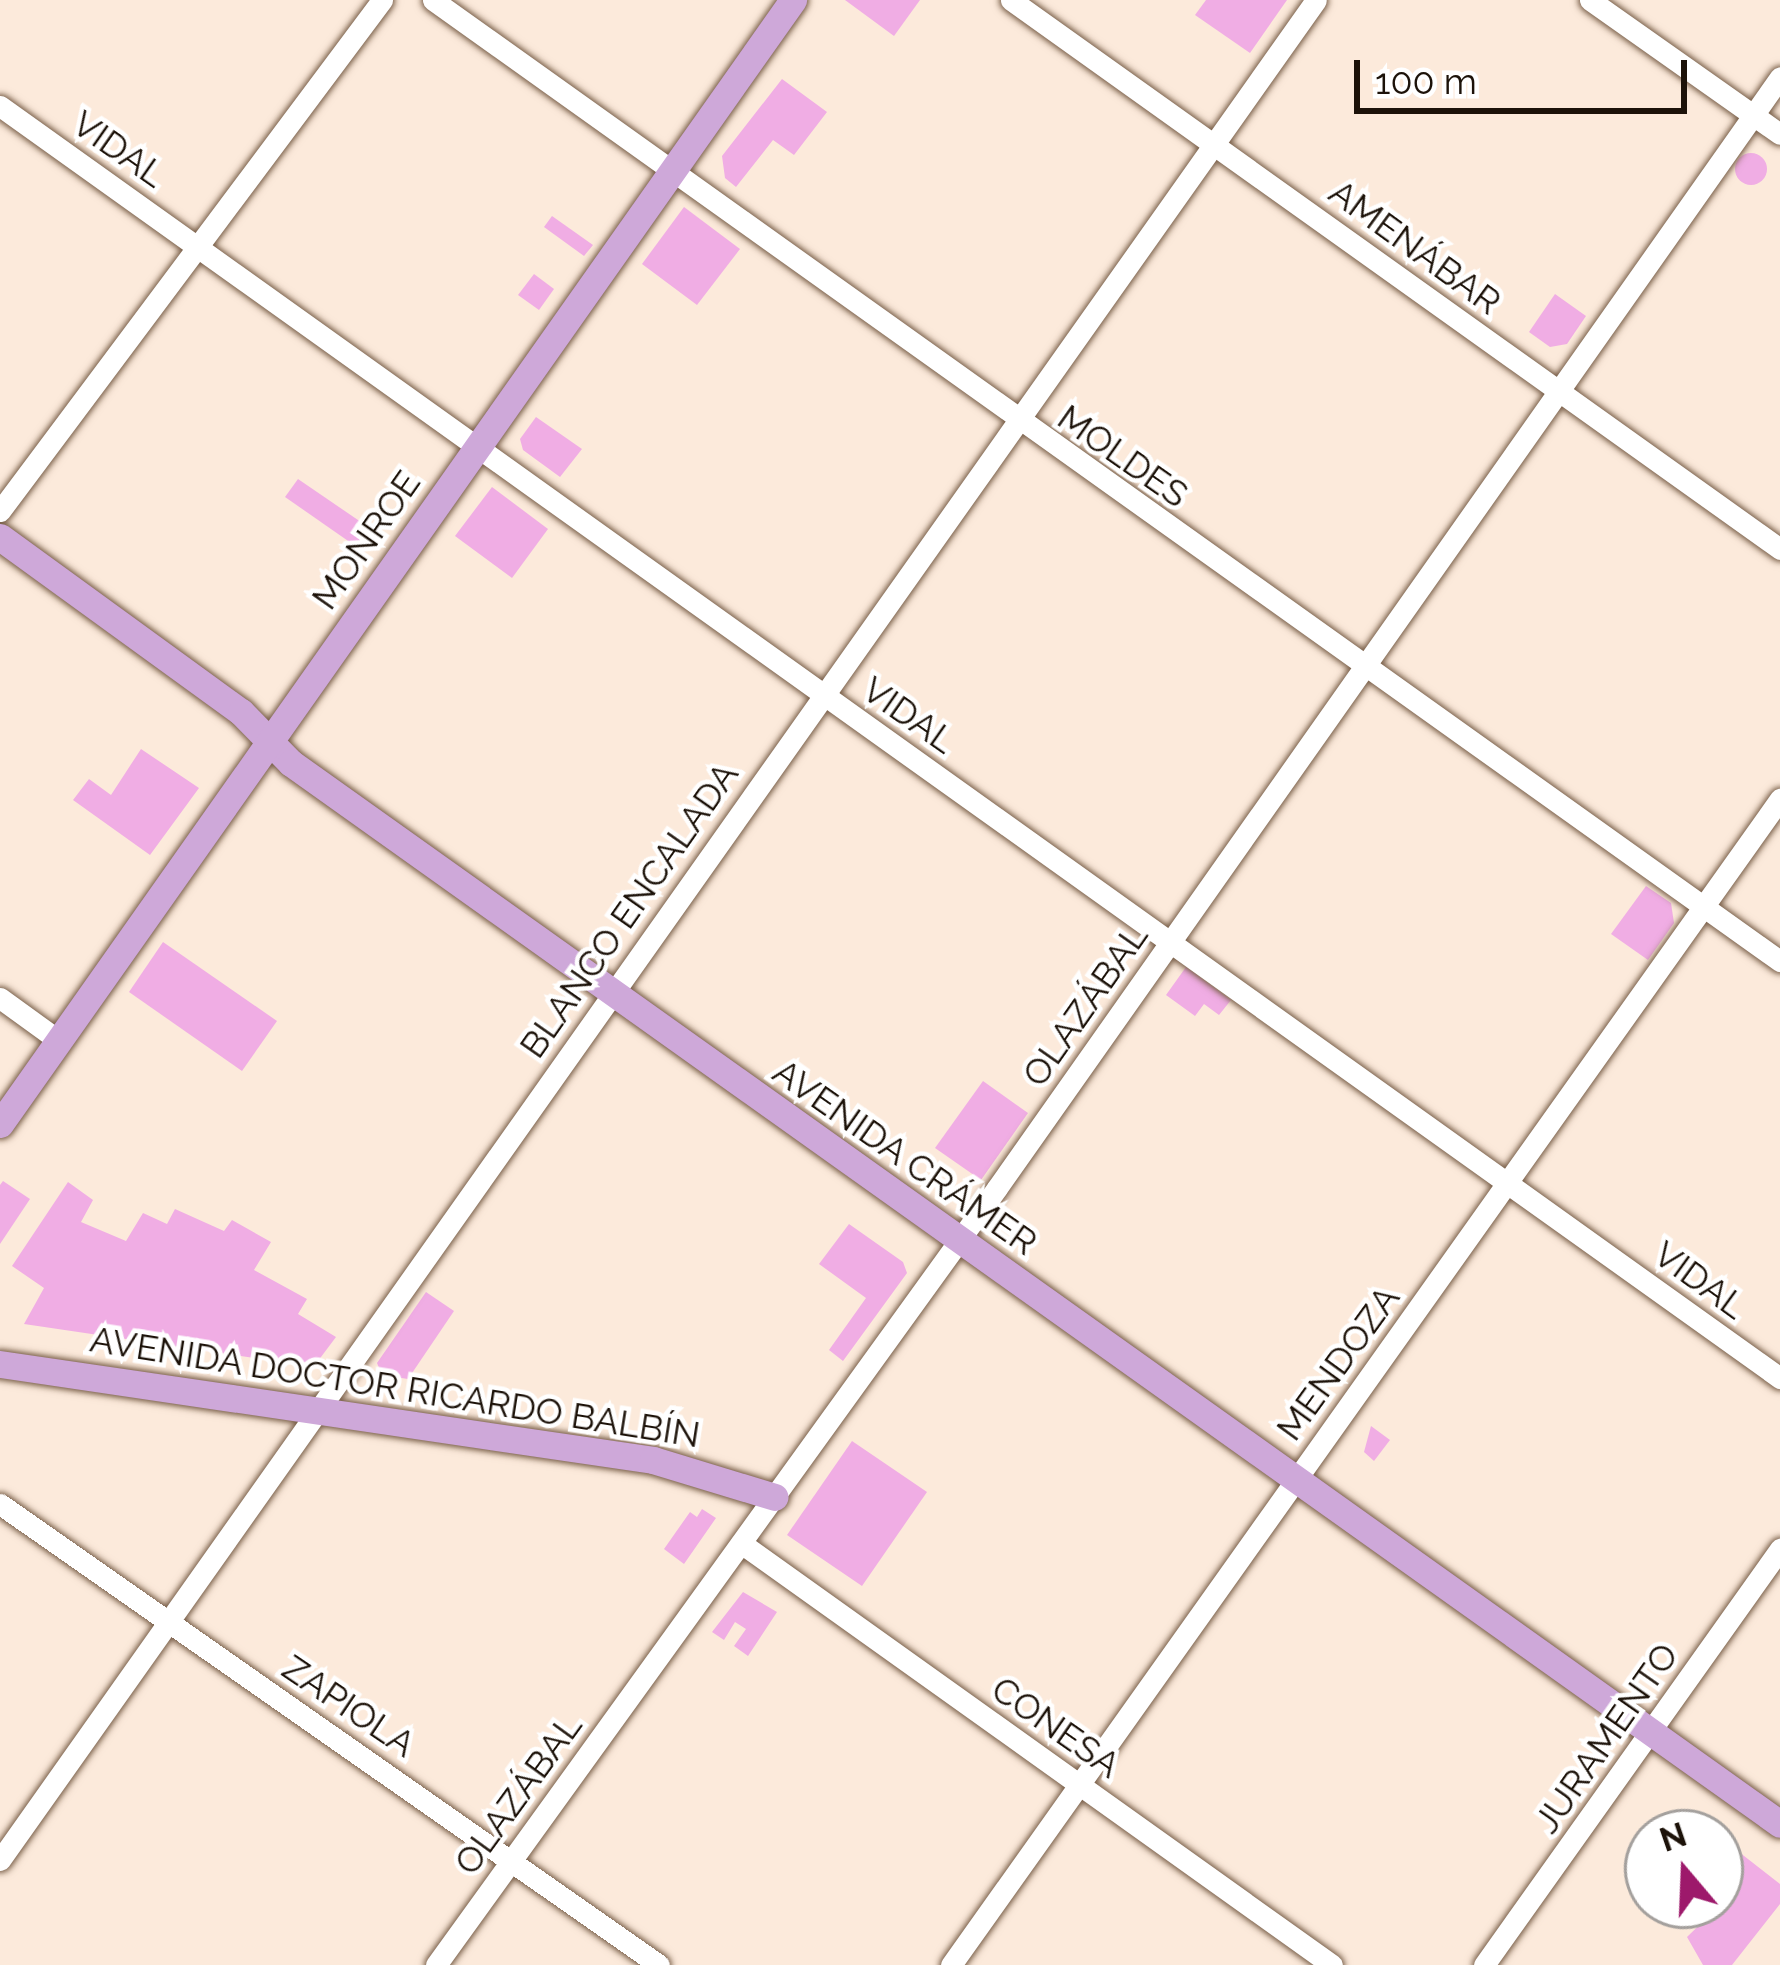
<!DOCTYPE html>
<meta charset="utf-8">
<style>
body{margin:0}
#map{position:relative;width:1780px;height:1965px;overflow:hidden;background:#fceadb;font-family:Raleway,sans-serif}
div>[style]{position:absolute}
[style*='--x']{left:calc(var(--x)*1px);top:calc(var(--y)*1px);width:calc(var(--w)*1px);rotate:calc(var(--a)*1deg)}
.building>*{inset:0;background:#f0ade4}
.round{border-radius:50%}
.roads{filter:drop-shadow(0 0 3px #795f49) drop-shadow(0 0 3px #795f49)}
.minor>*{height:21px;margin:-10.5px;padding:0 10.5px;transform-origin:10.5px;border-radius:10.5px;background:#fff}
.major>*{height:27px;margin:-13.5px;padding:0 13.5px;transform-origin:13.5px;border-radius:13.5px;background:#cea8d9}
span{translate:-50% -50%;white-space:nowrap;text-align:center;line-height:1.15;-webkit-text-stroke:9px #fff;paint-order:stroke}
.street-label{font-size:36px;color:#1c1209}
.north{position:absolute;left:1624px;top:1809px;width:120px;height:120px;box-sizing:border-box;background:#fff;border:3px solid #a4a09d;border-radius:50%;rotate:341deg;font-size:33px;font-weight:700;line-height:48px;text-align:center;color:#1c1209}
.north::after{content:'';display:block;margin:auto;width:42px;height:54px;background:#9d196b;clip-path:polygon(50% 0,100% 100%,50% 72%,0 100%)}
.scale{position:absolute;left:1354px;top:60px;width:333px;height:54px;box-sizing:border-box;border:6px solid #1c1209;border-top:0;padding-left:15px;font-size:36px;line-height:42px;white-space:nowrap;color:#1c1209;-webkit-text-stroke:9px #fff;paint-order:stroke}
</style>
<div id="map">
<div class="building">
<div style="clip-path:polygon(845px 0,920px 0,894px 36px)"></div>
<div style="clip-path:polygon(1206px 0,1287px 0,1250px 53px,1195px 15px)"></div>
<div style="clip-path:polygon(782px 79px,827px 112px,794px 155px,773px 140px,736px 187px,725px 178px,722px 156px)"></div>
<div class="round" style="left:1735px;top:153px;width:32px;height:32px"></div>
<div style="clip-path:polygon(684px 207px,740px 249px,697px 305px,642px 264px)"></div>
<div style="clip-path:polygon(552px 216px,593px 245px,584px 256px,544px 227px)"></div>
<div style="clip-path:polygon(534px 274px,554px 289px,539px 310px,518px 295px)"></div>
<div style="clip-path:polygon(1555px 294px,1586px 316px,1567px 344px,1550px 347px,1529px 332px)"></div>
<div style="clip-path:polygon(536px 417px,582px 449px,560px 477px,523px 450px,520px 439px)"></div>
<div style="clip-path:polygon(298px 479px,377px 533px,364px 552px,285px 497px)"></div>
<div style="clip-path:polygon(492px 487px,548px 529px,512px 578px,455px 536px)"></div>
<div style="clip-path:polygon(141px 749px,199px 788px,150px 855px,73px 800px,89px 779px,111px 795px)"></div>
<div style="clip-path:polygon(1646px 886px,1671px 903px,1674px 923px,1648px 960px,1611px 934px)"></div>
<div style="clip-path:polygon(163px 942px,277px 1021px,242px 1071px,129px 992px)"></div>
<div style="clip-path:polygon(1186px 967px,1231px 1000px,1219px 1015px,1204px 1004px,1195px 1016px,1166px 995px)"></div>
<div style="clip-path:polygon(983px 1081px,1028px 1113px,981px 1180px,935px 1148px)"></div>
<div style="clip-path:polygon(3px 1181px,30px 1199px,0 1244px,0 1185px)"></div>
<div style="clip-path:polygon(68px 1182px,93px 1200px,81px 1222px,126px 1241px,143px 1213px,167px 1224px,175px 1209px,224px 1231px,232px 1220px,271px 1242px,254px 1270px,307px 1299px,298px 1314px,336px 1337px,318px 1361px,294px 1364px,24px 1324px,44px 1288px,12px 1266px)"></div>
<div style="clip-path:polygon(849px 1224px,903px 1262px,907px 1273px,843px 1361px,829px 1350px,866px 1298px,819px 1264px)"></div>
<div style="clip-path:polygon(426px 1292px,454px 1311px,408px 1379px,382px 1375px,377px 1363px)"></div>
<div style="clip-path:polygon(1371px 1426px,1390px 1440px,1374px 1461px,1364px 1452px)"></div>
<div style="clip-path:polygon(852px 1441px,927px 1492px,862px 1586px,787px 1535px)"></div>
<div style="clip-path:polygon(702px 1509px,716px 1518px,684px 1564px,664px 1549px,690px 1512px,697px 1517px)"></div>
<div style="clip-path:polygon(743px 1592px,777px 1612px,748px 1656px,734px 1646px,746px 1629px,735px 1622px,724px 1640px,712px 1632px)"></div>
<div style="clip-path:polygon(1730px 1845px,1780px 1884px,1780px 1904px,1732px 1965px,1703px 1965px,1687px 1937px,1720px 1905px,1728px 1885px,1720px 1878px,1720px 1858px)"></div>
</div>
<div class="roads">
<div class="minor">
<div style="--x:433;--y:0;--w:1655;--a:35.51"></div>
<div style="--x:1011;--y:0;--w:945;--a:35.52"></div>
<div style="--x:1590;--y:0;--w:232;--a:35.2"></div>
<div style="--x:0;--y:106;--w:2188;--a:35.55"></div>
<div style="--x:0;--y:511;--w:638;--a:-53.22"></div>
<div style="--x:0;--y:998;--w:72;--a:35.9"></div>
<div style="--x:0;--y:1504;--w:804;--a:34.97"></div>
<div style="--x:741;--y:1543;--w:726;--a:35.53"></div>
<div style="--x:0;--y:1860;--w:2278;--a:-54.72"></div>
<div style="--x:436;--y:1965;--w:958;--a:-54.17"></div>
<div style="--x:997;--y:1188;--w:1359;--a:-54.82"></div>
<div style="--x:951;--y:1965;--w:1431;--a:-54.59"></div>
<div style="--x:1484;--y:1965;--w:511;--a:-54.57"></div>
</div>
<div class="major">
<div style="--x:0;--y:537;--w:298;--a:36"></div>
<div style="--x:241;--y:712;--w:71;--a:45.6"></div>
<div style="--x:291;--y:763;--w:1828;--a:35.47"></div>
<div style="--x:0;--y:1124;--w:1376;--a:-54.8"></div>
<div style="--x:0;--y:1364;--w:660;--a:8.36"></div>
<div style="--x:653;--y:1460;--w:127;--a:16.9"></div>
</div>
</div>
<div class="street-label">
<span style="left:119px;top:149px;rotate:35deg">VIDAL</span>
<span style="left:1415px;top:247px;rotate:36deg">AMENÁBAR</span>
<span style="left:1123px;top:456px;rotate:35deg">MOLDES</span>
<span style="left:366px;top:540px;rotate:-55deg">MONROE</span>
<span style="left:909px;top:715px;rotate:35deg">VIDAL</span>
<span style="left:629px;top:910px;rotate:-55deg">BLANCO ENCALADA</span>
<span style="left:1085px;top:1005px;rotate:-55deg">OLAZÁBAL</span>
<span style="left:905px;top:1157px;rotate:35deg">AVENIDA CRÁMER</span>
<span style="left:1700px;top:1280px;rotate:36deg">VIDAL</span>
<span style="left:1338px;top:1363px;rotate:-54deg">MENDOZA</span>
<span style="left:395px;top:1387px;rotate:9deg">AVENIDA DOCTOR RICARDO BALBÍN</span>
<span style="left:349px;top:1706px;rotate:34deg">ZAPIOLA</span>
<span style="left:1056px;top:1727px;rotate:35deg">CONESA</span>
<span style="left:1606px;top:1738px;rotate:-55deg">JURAMENTO</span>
<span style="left:518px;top:1794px;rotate:-54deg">OLAZÁBAL</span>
</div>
<div class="north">N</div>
<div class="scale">100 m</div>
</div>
